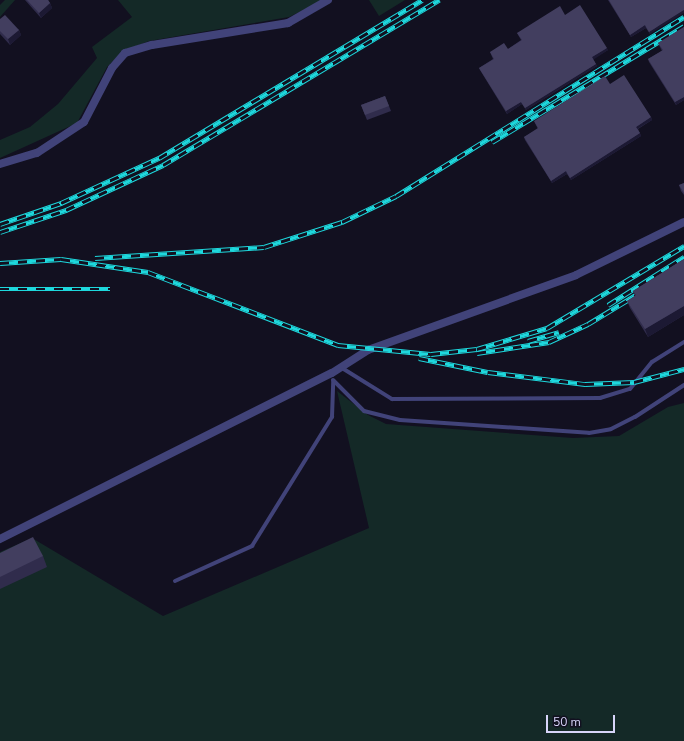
<!DOCTYPE html>
<style>
body{margin:0}
#map{position:relative;width:684px;height:741px;overflow:hidden;background:#121020;font-family:"Nunito Sans",sans-serif}
div>[style]{position:absolute}
[style*='--x']{left:calc(var(--x)*1px);top:calc(var(--y)*1px);width:calc(var(--w)*1px);rotate:calc(var(--a)*1deg)}
.green>*{inset:0;background:#142927}
.service>*{height:4px;margin:-2px;padding:0 2px;transform-origin:2px;border-radius:2px;background:#414379}
.minor>*{height:8px;margin:-4px;padding:0 4px;transform-origin:4px;border-radius:4px;background:#414379}
.rail>*{height:4.5px;margin-top:-2.25px;transform-origin:0;background:repeating-linear-gradient(90deg,#121020 0 9px,#1ed8dd 0 18px);box-sizing:border-box;border-block:1px solid #1ed8dd}
.wall>*{inset:0;background:#302c4c}
.shaded-wall>*{inset:0;background:#1c1933}
.building>*{inset:0;background:#423e5f}
span{translate:-50% -50%;white-space:nowrap;text-align:center;line-height:1.15;-webkit-text-stroke:3px #121020;paint-order:stroke}
.scale{position:absolute;left:546px;top:715px;width:69px;height:18px;box-sizing:border-box;border:2px solid #d7d5f9;border-top:0;padding-left:5px;font-size:12px;line-height:14px;white-space:nowrap;color:#d7d5f9;-webkit-text-stroke:3px #121020;paint-order:stroke}
</style>
<div id="map">
<div class="green">
<div style="clip-path:polygon(5px 0,15px 0,0 17px,0 5px)"></div>
<div style="clip-path:polygon(118px 0,324px 0,289px 17px,149px 41px,123px 51px,107px 67px,77px 123px,0 158px,0 140px,30px 127px,58px 104px,97px 58px,92px 47px,132px 17px)"></div>
<div style="clip-path:polygon(369px 0,405px 0,379px 16px)"></div>
<div style="clip-path:polygon(337px 391px,368px 415px,386px 424px,573px 438px,619px 436px,668px 407px,684px 403px,684px 741px,0 741px,0 552px,32px 538px,163px 616px,369px 528px)"></div>
</div>
<div class="service">
<div style="--x:342;--y:368;--w:59;--a:31.8"></div>
<div style="--x:392;--y:399;--w:208;--a:-0.3"></div>
<div style="--x:600;--y:398;--w:31;--a:-17"></div>
<div style="--x:630;--y:389;--w:35;--a:-51"></div>
<div style="--x:652;--y:362;--w:38;--a:-32"></div>
<div style="--x:333;--y:380;--w:44;--a:45"></div>
<div style="--x:364;--y:411;--w:37;--a:14"></div>
<div style="--x:400;--y:420;--w:189;--a:3.9"></div>
<div style="--x:589;--y:433;--w:22;--a:-10"></div>
<div style="--x:611;--y:429;--w:27;--a:-27"></div>
<div style="--x:635;--y:417;--w:59;--a:-33.1"></div>
<div style="--x:175;--y:581;--w:85;--a:-24.4"></div>
<div style="--x:252;--y:546;--w:152;--a:-58.2"></div>
<div style="--x:332;--y:417;--w:36;--a:-88"></div>
</div>
<div class="minor">
<div style="--x:0;--y:164;--w:39;--a:-17"></div>
<div style="--x:37;--y:153;--w:56;--a:-33.4"></div>
<div style="--x:84;--y:122;--w:61;--a:-62.6"></div>
<div style="--x:112;--y:68;--w:20;--a:-49"></div>
<div style="--x:125;--y:53;--w:28;--a:-17"></div>
<div style="--x:152;--y:45;--w:138;--a:-9.2"></div>
<div style="--x:288;--y:23;--w:46;--a:-29.9"></div>
<div style="--x:0;--y:539;--w:371;--a:-26.6"></div>
<div style="--x:332;--y:373;--w:43;--a:-32.6"></div>
<div style="--x:368;--y:350;--w:221;--a:-19.8"></div>
<div style="--x:576;--y:275;--w:120;--a:-26.1"></div>
</div>
<div class="rail">
<div style="--x:492;--y:142;--w:224;--a:-31.1"></div>
<div style="--x:0;--y:224;--w:65;--a:-19"></div>
<div style="--x:61;--y:203;--w:108;--a:-24.7"></div>
<div style="--x:159;--y:158;--w:307;--a:-31"></div>
<div style="--x:0;--y:232;--w:70;--a:-18.4"></div>
<div style="--x:66;--y:210;--w:107;--a:-24.9"></div>
<div style="--x:163;--y:165;--w:322;--a:-30.9"></div>
<div style="--x:95;--y:258;--w:169;--a:-3.7"></div>
<div style="--x:264;--y:247;--w:82;--a:-17.8"></div>
<div style="--x:342;--y:222;--w:60;--a:-25.7"></div>
<div style="--x:396;--y:196;--w:339;--a:-31.9"></div>
<div style="--x:0;--y:263;--w:61;--a:-3.8"></div>
<div style="--x:61;--y:259;--w:88;--a:8.5"></div>
<div style="--x:148;--y:272;--w:204;--a:21"></div>
<div style="--x:338;--y:345;--w:93;--a:5.5"></div>
<div style="--x:431;--y:354;--w:46;--a:-6.2"></div>
<div style="--x:477;--y:349;--w:73;--a:-16.7"></div>
<div style="--x:547;--y:328;--w:160;--a:-30.9"></div>
<div style="--x:0;--y:289;--w:110;--a:0"></div>
<div style="--x:608;--y:305;--w:90;--a:-32.3"></div>
<div style="--x:528;--y:341;--w:32;--a:-16"></div>
<div style="--x:477;--y:353;--w:73;--a:-8.7"></div>
<div style="--x:549;--y:342;--w:43;--a:-24.8"></div>
<div style="--x:588;--y:324;--w:66;--a:-31.3"></div>
<div style="--x:419;--y:358;--w:70;--a:11.5"></div>
<div style="--x:488;--y:372;--w:98;--a:7.1"></div>
<div style="--x:585;--y:384;--w:49;--a:-2.3"></div>
<div style="--x:634;--y:382;--w:52;--a:-14.6"></div>
</div>
<div class="wall">
<div style="clip-path:polygon(25px 0,48px 0,50px 3px,52px 8px,41px 18px)"></div>
<div style="clip-path:polygon(608px 0,684px 0,650px 34px,646px 28px,631px 37px)"></div>
<div style="clip-path:polygon(565px 15px,608px 50px,593px 59px,597px 66px,526px 110px,522px 104px,507px 114px,480px 70px,479px 68px,493px 59px,490px 52px,508px 49px,521px 40px,517px 33px)"></div>
<div style="clip-path:polygon(0 19px,19px 30px,21px 35px,10px 45px,0 34px)"></div>
<div style="clip-path:polygon(684px 27px,684px 100px,676px 105px,649px 62px,648px 59px,662px 51px,658px 43px)"></div>
<div style="clip-path:polygon(385px 96px,391px 111px,367px 120px,361px 105px)"></div>
<div style="clip-path:polygon(651px 117px,652px 120px,638px 129px,641px 136px,571px 180px,567px 174px,552px 183px,525px 140px,524px 137px,538px 129px,534px 121px)"></div>
<div style="clip-path:polygon(684px 183px,684px 195px,681px 191px,679px 185px)"></div>
<div style="clip-path:polygon(684px 259px,684px 315px,648px 337px,630px 308px,627px 301px,635px 296px,633px 291px)"></div>
<div style="clip-path:polygon(0 553px,43px 556px,47px 567px,0 589px)"></div>
</div>
<div class="shaded-wall">
<div style="clip-path:polygon(50px 3px,52px 8px,41px 18px,39px 13px)"></div>
<div style="clip-path:polygon(684px 10px,684px 13px,650px 34px,649px 32px)"></div>
<div style="clip-path:polygon(645px 25px,646px 28px,631px 37px,630px 35px)"></div>
<div style="clip-path:polygon(19px 30px,21px 35px,10px 45px,8px 39px)"></div>
<div style="clip-path:polygon(607px 48px,608px 50px,593px 60px,592px 57px)"></div>
<div style="clip-path:polygon(596px 64px,597px 66px,526px 110px,525px 108px)"></div>
<div style="clip-path:polygon(684px 97px,684px 100px,676px 105px,675px 102px)"></div>
<div style="clip-path:polygon(521px 102px,522px 104px,507px 114px,506px 111px)"></div>
<div style="clip-path:polygon(651px 117px,652px 120px,637px 129px,636px 127px)"></div>
<div style="clip-path:polygon(640px 133px,641px 136px,571px 180px,570px 178px)"></div>
<div style="clip-path:polygon(566px 171px,567px 174px,552px 183px,551px 181px)"></div>
<div style="clip-path:polygon(684px 306px,684px 315px,648px 337px,645px 329px)"></div>
</div>
<div class="building">
<div style="clip-path:polygon(27px 0,48px 0,50px 3px,39px 13px)"></div>
<div style="clip-path:polygon(609px 0,684px 0,684px 10px,649px 32px,645px 25px,630px 35px)"></div>
<div style="clip-path:polygon(580px 5px,607px 48px,592px 57px,596px 64px,525px 108px,521px 102px,506px 111px,479px 68px,494px 59px,490px 52px,504px 43px,508px 49px,522px 40px,517px 33px,560px 6px,565px 15px)"></div>
<div style="clip-path:polygon(5px 15px,19px 30px,8px 39px,0 31px,0 19px)"></div>
<div style="clip-path:polygon(684px 27px,684px 97px,675px 102px,648px 59px,663px 50px,658px 43px)"></div>
<div style="clip-path:polygon(624px 75px,651px 117px,636px 127px,640px 133px,570px 178px,566px 171px,551px 181px,524px 137px,538px 128px,534px 121px,605px 76px,610px 84px)"></div>
<div style="clip-path:polygon(385px 96px,389px 106px,365px 115px,361px 105px)"></div>
<div style="clip-path:polygon(684px 183px,684px 193px,679px 185px)"></div>
<div style="clip-path:polygon(684px 259px,684px 306px,645px 329px,627px 301px,636px 295px,633px 291px)"></div>
<div style="clip-path:polygon(33px 537px,43px 556px,0 577px,0 553px)"></div>
</div>
<div class="scale">50 m</div>
</div>
